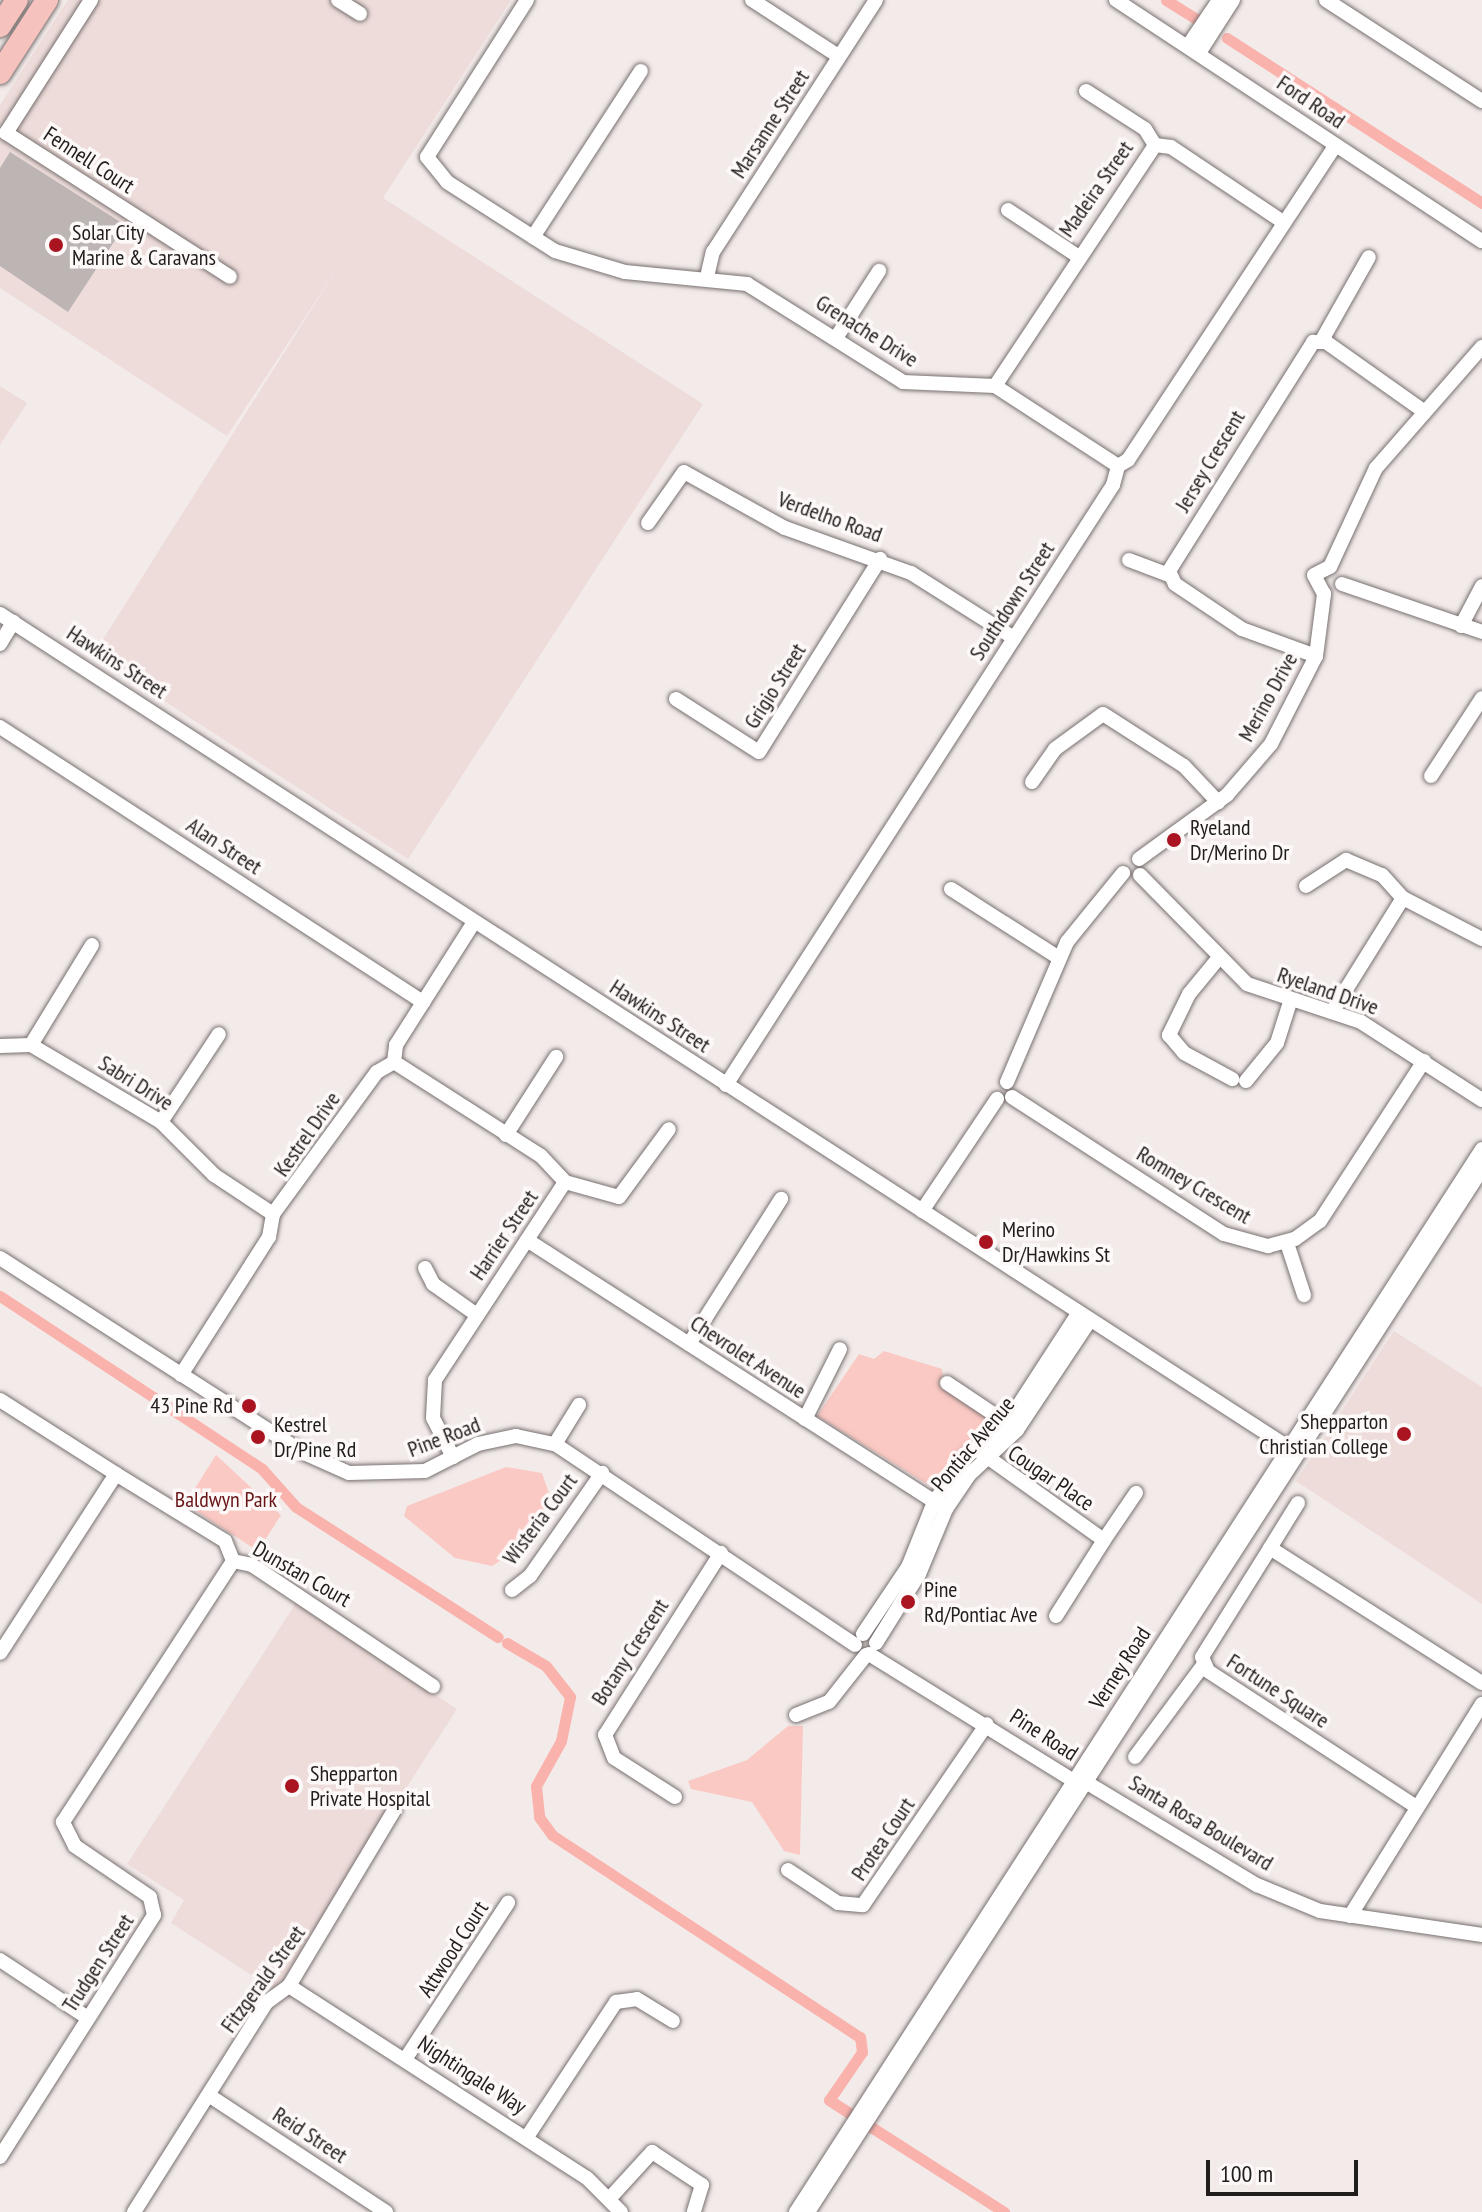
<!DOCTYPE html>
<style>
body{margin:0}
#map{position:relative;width:1482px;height:2212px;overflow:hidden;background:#f3ebea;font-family:"PT Sans Narrow",sans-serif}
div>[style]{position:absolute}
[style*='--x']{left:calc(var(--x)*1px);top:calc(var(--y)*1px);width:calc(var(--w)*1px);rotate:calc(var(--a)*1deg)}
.built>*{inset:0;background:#eddcda}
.green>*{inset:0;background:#fbc9c4}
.canal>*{height:11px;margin:-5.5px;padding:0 5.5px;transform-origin:5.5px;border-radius:5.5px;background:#fab2ac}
.building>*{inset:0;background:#bcb5b4}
.roads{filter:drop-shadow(0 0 2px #77706f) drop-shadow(0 0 2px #77706f)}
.minor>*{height:14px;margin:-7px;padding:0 7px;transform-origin:7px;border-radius:7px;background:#fff}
.highway>*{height:22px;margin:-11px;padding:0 11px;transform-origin:11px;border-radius:11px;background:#f5c2be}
.dots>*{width:22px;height:22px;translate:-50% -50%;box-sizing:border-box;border:4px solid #fef9f9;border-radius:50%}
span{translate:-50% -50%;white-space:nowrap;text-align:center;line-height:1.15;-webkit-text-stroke:7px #fef9f9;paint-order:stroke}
.street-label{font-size:22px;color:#201e1d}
.poi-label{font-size:22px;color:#201e1d}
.left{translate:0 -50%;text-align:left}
.right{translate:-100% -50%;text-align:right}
.park-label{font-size:22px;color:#681517}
.scale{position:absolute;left:1206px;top:2160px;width:152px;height:36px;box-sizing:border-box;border:4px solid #201e1d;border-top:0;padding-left:10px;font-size:24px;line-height:28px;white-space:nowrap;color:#201e1d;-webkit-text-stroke:6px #fef9f9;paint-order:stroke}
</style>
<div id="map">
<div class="built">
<div style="clip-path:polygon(68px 0,511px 0,383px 198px,703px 404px,408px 859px,93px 655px,340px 264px,227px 436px,0 288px,0 105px)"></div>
<div style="clip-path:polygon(0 386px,27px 403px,0 445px)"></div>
<div style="clip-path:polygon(1394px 1331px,1482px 1387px,1482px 1604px,1296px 1481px)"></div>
<div style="clip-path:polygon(296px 1603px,457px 1709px,276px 1991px,171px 1923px,184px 1900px,127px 1864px)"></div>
</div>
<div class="green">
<div style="clip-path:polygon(884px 1351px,942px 1369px,944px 1386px,991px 1418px,994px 1431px,935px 1489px,817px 1416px,859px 1354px,874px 1359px)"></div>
<div style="clip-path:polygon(216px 1455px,281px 1515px,258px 1551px,185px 1504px)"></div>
<div style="clip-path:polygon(506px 1467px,542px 1473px,551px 1499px,520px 1548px,492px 1566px,455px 1558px,404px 1516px,407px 1506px)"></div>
<div style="clip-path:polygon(788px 1726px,803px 1726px,800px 1855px,784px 1851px,752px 1802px,691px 1789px,688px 1781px,747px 1760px)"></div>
</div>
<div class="canal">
<div style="--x:1166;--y:0;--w:39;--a:32"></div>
<div style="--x:1227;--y:38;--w:304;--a:32.9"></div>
<div style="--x:0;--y:1296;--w:314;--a:33.4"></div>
<div style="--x:262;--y:1469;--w:51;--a:48.2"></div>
<div style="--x:296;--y:1507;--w:240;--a:32.8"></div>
<div style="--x:507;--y:1643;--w:45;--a:30.5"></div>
<div style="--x:546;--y:1666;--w:39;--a:52"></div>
<div style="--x:570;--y:1697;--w:45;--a:101.6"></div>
<div style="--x:561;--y:1741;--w:51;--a:119.1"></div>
<div style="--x:536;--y:1786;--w:31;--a:84"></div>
<div style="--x:539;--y:1817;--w:22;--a:54"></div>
<div style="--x:552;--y:1835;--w:368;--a:33.3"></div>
<div style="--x:860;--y:2037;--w:15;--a:82"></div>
<div style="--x:862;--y:2052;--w:58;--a:124.5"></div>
<div style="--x:829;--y:2100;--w:208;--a:32.6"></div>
</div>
<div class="building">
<div style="clip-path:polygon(10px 152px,125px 225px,68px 312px,0 266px,0 168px)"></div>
</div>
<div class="roads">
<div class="minor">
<div style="--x:338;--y:0;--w:26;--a:32"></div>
<div style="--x:527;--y:0;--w:186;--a:122.5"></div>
<div style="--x:427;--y:157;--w:32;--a:51"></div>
<div style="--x:447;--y:182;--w:128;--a:32.6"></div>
<div style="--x:555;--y:251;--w:73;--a:16.7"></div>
<div style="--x:625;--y:272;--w:123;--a:5.6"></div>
<div style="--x:747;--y:284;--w:184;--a:32.1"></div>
<div style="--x:903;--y:382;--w:92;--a:2.5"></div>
<div style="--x:995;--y:386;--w:147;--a:33"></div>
<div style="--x:752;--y:0;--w:99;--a:33"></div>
<div style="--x:1116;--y:0;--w:438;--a:33.4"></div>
<div style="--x:1326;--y:0;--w:186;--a:32.9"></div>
<div style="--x:1188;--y:46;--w:55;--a:-56"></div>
<div style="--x:1199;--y:53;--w:63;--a:-57.3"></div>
<div style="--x:1086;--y:91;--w:70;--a:32.8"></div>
<div style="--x:1145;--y:129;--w:19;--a:58"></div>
<div style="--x:6;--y:133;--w:266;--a:32.7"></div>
<div style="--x:6;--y:133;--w:158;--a:-57.4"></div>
<div style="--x:1008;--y:210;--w:82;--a:33.5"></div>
<div style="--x:533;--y:237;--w:198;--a:-57"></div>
<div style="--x:707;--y:277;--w:26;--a:-77"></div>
<div style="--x:713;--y:252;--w:300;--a:-57.1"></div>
<div style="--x:836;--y:338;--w:80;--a:-57.3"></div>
<div style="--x:1322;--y:340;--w:95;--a:-60.5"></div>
<div style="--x:995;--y:386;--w:289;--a:-56.4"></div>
<div style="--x:1155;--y:145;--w:16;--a:7"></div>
<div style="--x:1171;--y:147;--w:135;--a:33.8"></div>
<div style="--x:648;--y:523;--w:62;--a:-54.8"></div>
<div style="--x:684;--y:472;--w:115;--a:29"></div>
<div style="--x:785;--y:528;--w:134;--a:19.7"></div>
<div style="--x:911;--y:573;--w:122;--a:32.3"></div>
<div style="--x:1129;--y:560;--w:43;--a:20.6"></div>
<div style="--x:1330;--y:567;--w:109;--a:-65.1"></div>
<div style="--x:1376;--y:468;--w:161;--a:-48.8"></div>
<div style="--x:1342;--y:584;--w:148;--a:18.9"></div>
<div style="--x:1324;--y:594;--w:21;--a:-118"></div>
<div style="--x:1314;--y:575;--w:18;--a:-27"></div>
<div style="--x:0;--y:614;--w:1545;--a:32.9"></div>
<div style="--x:1461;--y:626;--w:45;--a:-62.3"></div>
<div style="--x:0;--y:644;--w:26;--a:-59"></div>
<div style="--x:1316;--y:656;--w:79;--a:-160"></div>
<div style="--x:1242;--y:629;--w:81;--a:-146.1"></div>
<div style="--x:1175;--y:584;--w:14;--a:-115"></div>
<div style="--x:1169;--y:571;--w:271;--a:-57.8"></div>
<div style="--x:1313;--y:342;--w:13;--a:0"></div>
<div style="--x:1326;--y:342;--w:121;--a:35.3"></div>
<div style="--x:676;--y:699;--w:98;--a:32.6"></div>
<div style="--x:759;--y:752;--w:228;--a:-57.9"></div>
<div style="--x:0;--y:727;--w:505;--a:33.03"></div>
<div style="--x:1431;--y:776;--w:93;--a:-56.8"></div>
<div style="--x:1032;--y:782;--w:40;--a:-55.1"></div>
<div style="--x:1055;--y:749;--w:59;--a:-36.1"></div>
<div style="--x:1103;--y:714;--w:96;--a:32.7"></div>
<div style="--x:1184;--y:766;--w:50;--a:46.6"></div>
<div style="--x:1139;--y:859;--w:109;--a:-36"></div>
<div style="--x:1227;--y:795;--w:67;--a:-49.2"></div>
<div style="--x:1271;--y:744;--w:99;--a:-62.9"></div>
<div style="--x:1316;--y:656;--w:63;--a:-82.6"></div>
<div style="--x:1140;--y:875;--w:153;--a:45.5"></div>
<div style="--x:1247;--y:984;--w:120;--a:18.4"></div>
<div style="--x:1361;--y:1022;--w:144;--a:32.8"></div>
<div style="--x:1306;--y:886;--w:48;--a:-33"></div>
<div style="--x:1346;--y:860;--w:39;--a:23"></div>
<div style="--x:1382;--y:875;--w:31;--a:48"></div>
<div style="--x:951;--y:889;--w:128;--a:32.6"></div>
<div style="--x:1217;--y:960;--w:44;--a:129.5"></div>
<div style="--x:1189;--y:994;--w:46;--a:116"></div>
<div style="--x:1169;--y:1035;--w:23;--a:50"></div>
<div style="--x:1184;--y:1053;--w:55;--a:28.4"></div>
<div style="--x:1332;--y:1012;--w:134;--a:-58.1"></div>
<div style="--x:1403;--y:898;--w:89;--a:27.4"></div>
<div style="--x:31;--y:1045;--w:117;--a:-58.6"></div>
<div style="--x:0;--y:1046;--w:31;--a:-2"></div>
<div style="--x:31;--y:1045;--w:151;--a:30.6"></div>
<div style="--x:161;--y:1122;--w:75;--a:45"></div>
<div style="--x:214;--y:1175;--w:71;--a:33.5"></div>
<div style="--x:394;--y:1062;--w:174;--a:32.6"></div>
<div style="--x:541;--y:1156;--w:35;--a:47"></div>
<div style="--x:565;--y:1182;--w:237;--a:123.3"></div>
<div style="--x:435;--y:1380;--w:38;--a:93"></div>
<div style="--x:433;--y:1418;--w:44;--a:62.9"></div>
<div style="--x:1246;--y:1081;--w:49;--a:-50.8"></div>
<div style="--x:1277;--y:1043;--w:43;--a:-72.4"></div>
<div style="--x:1007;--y:1082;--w:152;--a:-66.8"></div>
<div style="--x:1067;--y:942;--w:89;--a:-50.9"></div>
<div style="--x:726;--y:1085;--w:714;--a:-57.18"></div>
<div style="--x:1113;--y:485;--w:20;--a:-75"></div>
<div style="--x:1118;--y:466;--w:12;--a:-31"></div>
<div style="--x:1128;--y:460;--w:376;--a:-56.6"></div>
<div style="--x:1012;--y:1097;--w:252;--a:32.9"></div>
<div style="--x:1224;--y:1234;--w:46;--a:15.3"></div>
<div style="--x:1268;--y:1246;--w:28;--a:-15"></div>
<div style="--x:1295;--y:1239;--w:31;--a:-36"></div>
<div style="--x:1320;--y:1221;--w:191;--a:-57"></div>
<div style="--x:161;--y:1122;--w:105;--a:-56.6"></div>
<div style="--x:506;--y:1135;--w:93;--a:-57.3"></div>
<div style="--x:565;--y:1182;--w:56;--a:15.5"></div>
<div style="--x:619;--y:1197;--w:84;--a:-53.7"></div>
<div style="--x:922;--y:1211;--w:135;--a:-56.2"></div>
<div style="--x:527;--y:1240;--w:498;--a:32.7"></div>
<div style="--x:1287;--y:1243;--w:55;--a:71.9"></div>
<div style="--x:0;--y:1258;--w:359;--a:32.7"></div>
<div style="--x:302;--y:1452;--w:51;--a:24.1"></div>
<div style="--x:349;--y:1473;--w:76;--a:-1.5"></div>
<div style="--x:425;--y:1471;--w:59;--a:-27"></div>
<div style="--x:478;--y:1444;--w:39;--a:-12"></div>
<div style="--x:516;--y:1436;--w:40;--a:12"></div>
<div style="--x:555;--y:1444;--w:361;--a:33.8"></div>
<div style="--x:425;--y:1268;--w:18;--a:63"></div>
<div style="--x:433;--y:1284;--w:54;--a:35.2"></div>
<div style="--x:689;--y:1344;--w:172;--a:-57.6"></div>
<div style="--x:181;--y:1375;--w:164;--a:-57.5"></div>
<div style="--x:269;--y:1237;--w:23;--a:-80"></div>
<div style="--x:273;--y:1214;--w:176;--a:-53.8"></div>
<div style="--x:377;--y:1072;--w:20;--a:-30"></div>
<div style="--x:394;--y:1062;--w:17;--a:-83"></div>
<div style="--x:396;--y:1045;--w:146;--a:-57.6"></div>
<div style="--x:947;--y:1383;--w:79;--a:33.7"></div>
<div style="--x:0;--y:1400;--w:138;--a:32.5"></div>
<div style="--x:116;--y:1474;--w:213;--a:122.9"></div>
<div style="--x:805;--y:1419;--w:78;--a:-63.4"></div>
<div style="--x:555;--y:1444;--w:46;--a:-58.4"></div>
<div style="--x:979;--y:1451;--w:153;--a:35.5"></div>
<div style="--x:1104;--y:1540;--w:57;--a:-55.8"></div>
<div style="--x:116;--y:1474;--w:128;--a:31.6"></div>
<div style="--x:225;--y:1541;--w:22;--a:68"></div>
<div style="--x:1270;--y:1548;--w:53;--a:-58.1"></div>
<div style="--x:233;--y:1561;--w:19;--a:12"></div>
<div style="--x:252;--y:1565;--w:218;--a:33.8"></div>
<div style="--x:512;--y:1590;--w:23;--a:-38"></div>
<div style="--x:530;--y:1576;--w:126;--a:-55"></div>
<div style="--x:1056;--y:1616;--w:90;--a:-57.7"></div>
<div style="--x:863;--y:1634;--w:81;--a:-56.1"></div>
<div style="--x:908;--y:1567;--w:70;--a:-68.2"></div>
<div style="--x:934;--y:1502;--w:55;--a:-54.6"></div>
<div style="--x:966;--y:1457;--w:53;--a:-39.7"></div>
<div style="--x:1007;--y:1423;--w:132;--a:-57"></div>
<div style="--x:876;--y:1643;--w:81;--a:-58.1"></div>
<div style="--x:919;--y:1574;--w:70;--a:-67.4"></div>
<div style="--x:946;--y:1509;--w:41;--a:-55.9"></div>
<div style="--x:969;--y:1475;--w:66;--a:-43.2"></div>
<div style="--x:1017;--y:1430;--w:132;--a:-56.4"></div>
<div style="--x:869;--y:1654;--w:247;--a:31.8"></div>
<div style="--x:796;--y:1715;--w:35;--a:-22"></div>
<div style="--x:829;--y:1702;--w:60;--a:-51.8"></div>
<div style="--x:1135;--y:1757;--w:116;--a:-53.4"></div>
<div style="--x:1086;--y:1782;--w:200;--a:31.1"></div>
<div style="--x:1257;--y:1885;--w:68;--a:22.4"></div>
<div style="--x:1320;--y:1911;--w:164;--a:8.4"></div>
<div style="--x:675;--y:1797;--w:72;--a:-147.4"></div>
<div style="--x:614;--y:1758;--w:25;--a:-111"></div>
<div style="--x:605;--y:1735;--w:216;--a:-57.5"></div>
<div style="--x:1415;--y:1806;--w:247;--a:-146.9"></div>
<div style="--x:1208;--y:1671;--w:15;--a:-113"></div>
<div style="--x:1202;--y:1657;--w:128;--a:-58"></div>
<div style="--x:1270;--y:1548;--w:251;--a:32.5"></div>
<div style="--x:788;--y:1870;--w:60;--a:33.4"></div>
<div style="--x:838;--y:1903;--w:25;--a:5"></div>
<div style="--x:863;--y:1905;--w:219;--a:-55.6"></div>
<div style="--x:1350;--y:1916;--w:250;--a:-58.1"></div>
<div style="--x:0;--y:1960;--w:105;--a:33.4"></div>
<div style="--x:289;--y:1986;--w:354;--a:32.8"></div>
<div style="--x:587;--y:2178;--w:48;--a:45"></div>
<div style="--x:406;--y:2058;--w:186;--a:-56.7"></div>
<div style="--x:210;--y:2096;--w:211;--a:33.4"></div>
<div style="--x:527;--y:2137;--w:162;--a:-56.6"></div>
<div style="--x:616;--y:2002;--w:21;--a:-8"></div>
<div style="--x:637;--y:1999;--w:42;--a:31.4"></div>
<div style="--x:0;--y:2157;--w:287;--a:-57.5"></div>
<div style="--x:154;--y:1915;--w:18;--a:-103"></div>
<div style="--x:150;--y:1897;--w:91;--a:-145.8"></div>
<div style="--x:75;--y:1846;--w:27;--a:-117"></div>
<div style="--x:63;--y:1822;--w:311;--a:-56.9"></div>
<div style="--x:609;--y:2199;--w:64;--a:-47.5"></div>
<div style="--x:652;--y:2152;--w:60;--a:33.4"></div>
<div style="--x:702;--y:2185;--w:28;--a:107"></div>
<div style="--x:134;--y:2212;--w:249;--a:-57.7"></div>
<div style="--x:267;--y:2002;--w:27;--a:-36"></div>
<div style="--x:289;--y:1986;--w:206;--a:-59.1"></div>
<div style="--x:796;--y:2212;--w:1265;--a:-57.16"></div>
<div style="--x:808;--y:2212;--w:1242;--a:-57.13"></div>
</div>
<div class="highway">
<div style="--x:0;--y:26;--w:31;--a:-57"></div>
<div style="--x:0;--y:73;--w:87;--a:-57.2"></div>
</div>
</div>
<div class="dots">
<div style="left:56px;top:245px;background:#a91420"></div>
<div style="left:1174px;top:840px;background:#a91420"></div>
<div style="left:986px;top:1242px;background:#a91420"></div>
<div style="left:249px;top:1406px;background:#a91420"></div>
<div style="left:1404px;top:1434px;background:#a91420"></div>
<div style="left:258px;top:1437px;background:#a91420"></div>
<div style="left:908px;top:1602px;background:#a91420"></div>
<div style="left:292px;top:1786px;background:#a91420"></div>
</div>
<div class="street-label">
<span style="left:1311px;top:102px;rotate:34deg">Ford Road</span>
<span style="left:770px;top:124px;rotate:-57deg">Marsanne Street</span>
<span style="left:89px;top:160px;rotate:33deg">Fennell Court</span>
<span style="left:1096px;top:189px;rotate:-55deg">Madeira Street</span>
<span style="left:867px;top:331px;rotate:32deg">Grenache Drive</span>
<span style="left:1210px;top:461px;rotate:-59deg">Jersey Crescent</span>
<span style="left:830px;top:517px;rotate:20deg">Verdelho Road</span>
<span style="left:1012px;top:601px;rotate:-57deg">Southdown Street</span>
<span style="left:117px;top:662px;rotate:33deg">Hawkins Street</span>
<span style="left:775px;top:686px;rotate:-58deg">Grigio Street</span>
<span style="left:1268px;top:697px;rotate:-61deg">Merino Drive</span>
<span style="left:224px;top:846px;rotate:33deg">Alan Street</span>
<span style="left:1328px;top:991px;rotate:19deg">Ryeland Drive</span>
<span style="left:660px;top:1016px;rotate:33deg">Hawkins Street</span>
<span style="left:136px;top:1083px;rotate:32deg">Sabri Drive</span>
<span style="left:307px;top:1134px;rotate:-55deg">Kestrel Drive</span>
<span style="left:1194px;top:1185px;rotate:31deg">Romney Crescent</span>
<span style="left:504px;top:1235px;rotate:-56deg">Harrier Street</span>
<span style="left:748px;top:1357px;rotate:33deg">Chevrolet Avenue</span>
<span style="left:444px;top:1437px;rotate:-21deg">Pine Road</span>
<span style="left:973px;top:1444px;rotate:-50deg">Pontiac Avenue</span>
<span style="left:1051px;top:1478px;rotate:34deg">Cougar Place</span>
<span style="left:540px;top:1519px;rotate:-53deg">Wisteria Court</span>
<span style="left:302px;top:1574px;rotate:30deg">Dunstan Court</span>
<span style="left:630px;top:1652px;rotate:-57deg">Botany Crescent</span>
<span style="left:1120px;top:1668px;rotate:-57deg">Verney Road</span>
<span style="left:1278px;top:1691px;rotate:33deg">Fortune Square</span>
<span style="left:1044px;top:1735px;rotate:33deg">Pine Road</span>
<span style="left:1201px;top:1823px;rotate:31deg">Santa Rosa Boulevard</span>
<span style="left:883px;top:1839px;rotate:-56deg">Protea Court</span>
<span style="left:453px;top:1949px;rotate:-57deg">Attwood Court</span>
<span style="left:98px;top:1963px;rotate:-57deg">Trudgen Street</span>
<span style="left:263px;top:1979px;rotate:-54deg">Fitzgerald Street</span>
<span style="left:472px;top:2075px;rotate:33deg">Nightingale Way</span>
<span style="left:310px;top:2135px;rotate:33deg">Reid Street</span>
</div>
<div class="poi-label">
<span class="left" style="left:72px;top:245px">Solar City<br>Marine &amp; Caravans</span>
<span class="left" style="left:1190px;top:840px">Ryeland<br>Dr/Merino Dr</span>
<span class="left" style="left:1002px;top:1242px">Merino<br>Dr/Hawkins St</span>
<span class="right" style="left:233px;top:1406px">43 Pine Rd</span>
<span class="right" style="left:1388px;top:1434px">Shepparton<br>Christian College</span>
<span class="left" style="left:274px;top:1437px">Kestrel<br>Dr/Pine Rd</span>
<span class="left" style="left:924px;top:1602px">Pine<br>Rd/Pontiac Ave</span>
<span class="left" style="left:310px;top:1786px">Shepparton<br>Private Hospital</span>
</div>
<div class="park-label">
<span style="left:226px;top:1500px">Baldwyn Park</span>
</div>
<div class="scale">100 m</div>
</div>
